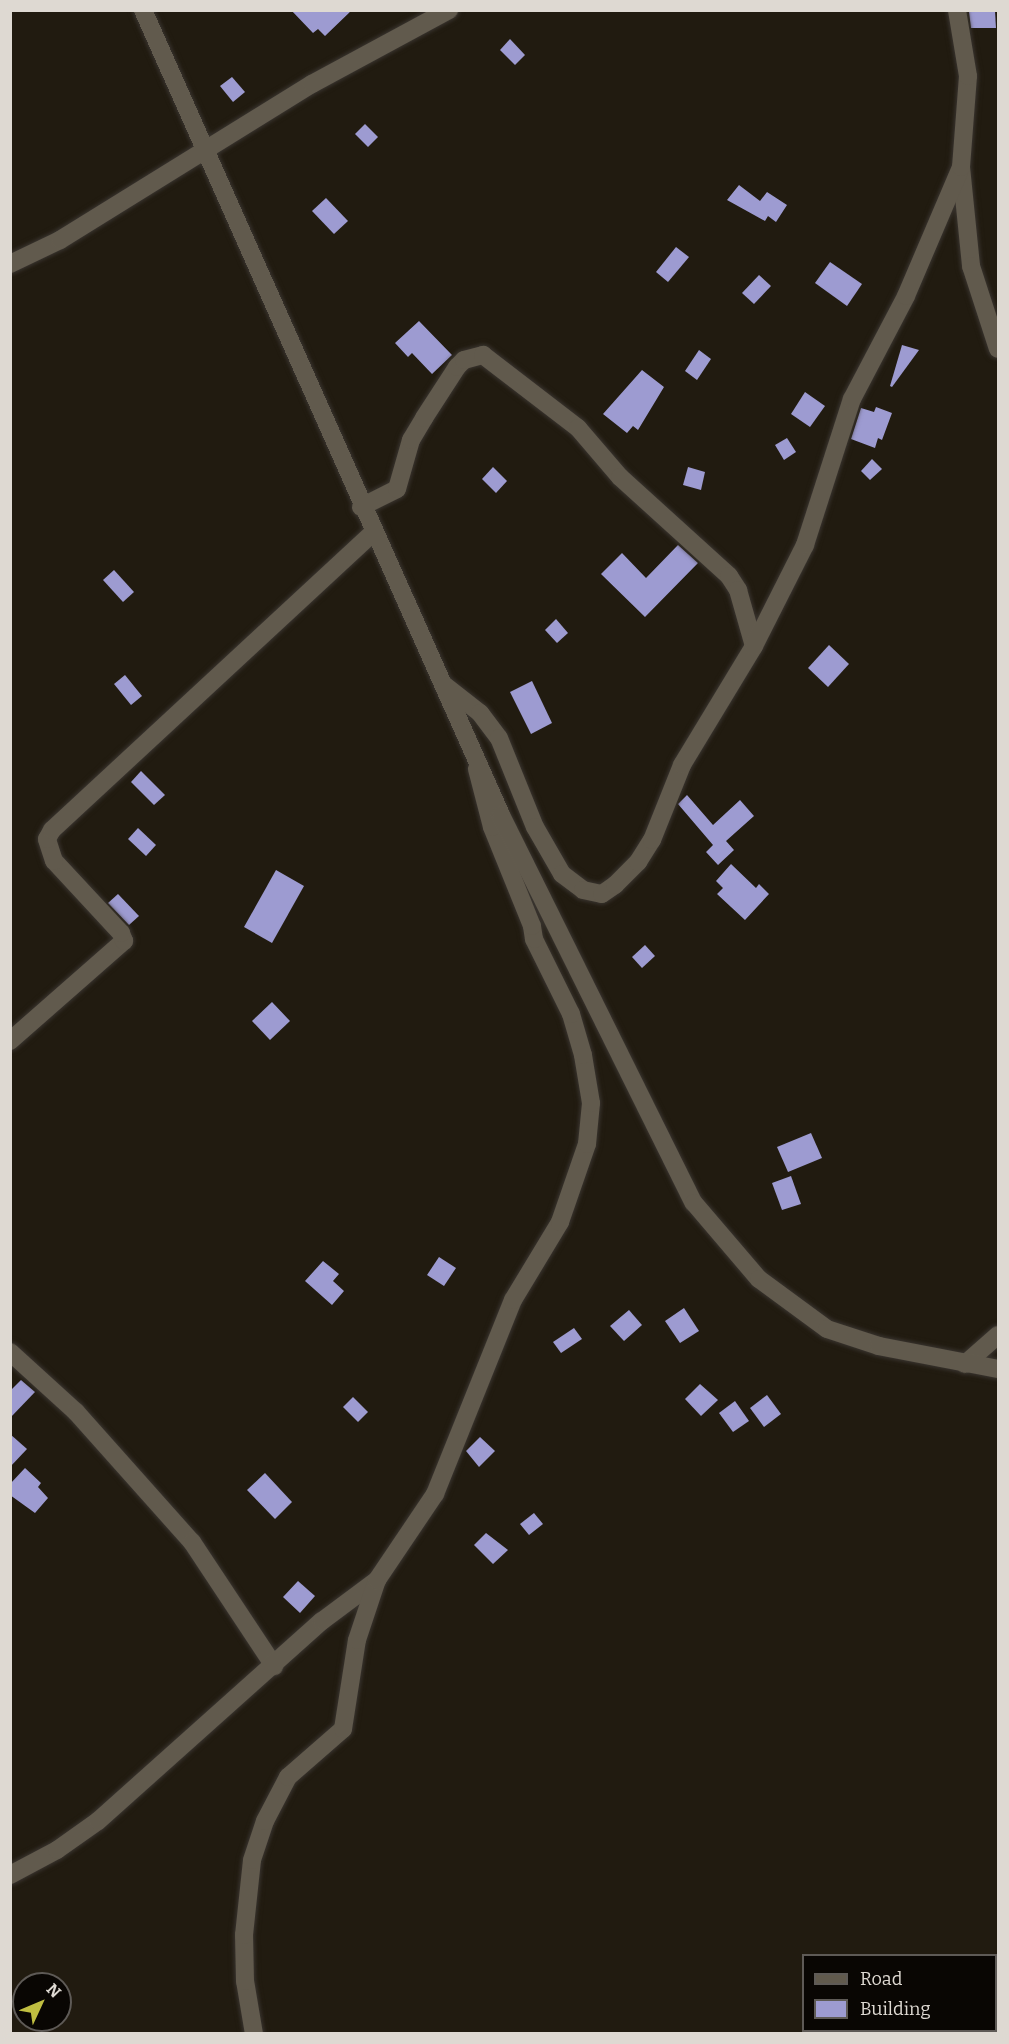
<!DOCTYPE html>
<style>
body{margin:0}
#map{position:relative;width:1009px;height:2044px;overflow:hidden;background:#211b10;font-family:Bitter,serif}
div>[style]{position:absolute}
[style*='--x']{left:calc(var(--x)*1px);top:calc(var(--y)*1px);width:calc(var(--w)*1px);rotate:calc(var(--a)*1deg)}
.building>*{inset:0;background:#9d9bd1}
.roads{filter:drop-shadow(0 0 2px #39342f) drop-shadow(0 0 2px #39342f)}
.street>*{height:18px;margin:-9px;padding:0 9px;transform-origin:9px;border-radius:9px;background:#615a4d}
.secondary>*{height:18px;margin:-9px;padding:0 9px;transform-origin:9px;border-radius:9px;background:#615a4d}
span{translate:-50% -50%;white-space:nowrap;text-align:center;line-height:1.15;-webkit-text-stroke:6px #090603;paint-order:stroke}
.frame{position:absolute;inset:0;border:12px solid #ded9d2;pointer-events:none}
.legend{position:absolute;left:802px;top:1954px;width:195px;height:78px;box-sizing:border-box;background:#090603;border:2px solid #5e5a56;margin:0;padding:8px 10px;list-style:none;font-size:18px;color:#ded9d2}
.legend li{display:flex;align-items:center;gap:12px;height:30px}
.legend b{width:30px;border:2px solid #5e5a56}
.north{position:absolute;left:12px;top:1972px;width:60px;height:60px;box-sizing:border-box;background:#090603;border:2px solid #5e5a56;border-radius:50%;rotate:46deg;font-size:16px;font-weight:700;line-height:24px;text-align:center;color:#ded9d2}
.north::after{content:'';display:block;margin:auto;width:21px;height:27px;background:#c0be41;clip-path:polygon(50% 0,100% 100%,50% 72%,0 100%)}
</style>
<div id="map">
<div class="building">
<div style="clip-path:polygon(291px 10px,352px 10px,325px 36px,318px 29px,313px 33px)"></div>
<div style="clip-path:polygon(995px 11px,996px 28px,971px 28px,969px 12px)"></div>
<div style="clip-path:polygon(510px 39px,525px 55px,515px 65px,500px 50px)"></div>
<div style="clip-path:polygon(232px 77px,245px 92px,233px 102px,220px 86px)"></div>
<div style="clip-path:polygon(365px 124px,378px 137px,368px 147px,355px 134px)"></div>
<div style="clip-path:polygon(739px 185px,760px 201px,767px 192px,787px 205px,776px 222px,768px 216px,765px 221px,727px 200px)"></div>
<div style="clip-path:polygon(326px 198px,348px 221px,334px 234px,312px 211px)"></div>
<div style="clip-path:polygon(676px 247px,689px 257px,668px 282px,656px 272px)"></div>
<div style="clip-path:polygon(830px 262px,862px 284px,847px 306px,815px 283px)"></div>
<div style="clip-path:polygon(759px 275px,771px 286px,754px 304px,742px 293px)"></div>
<div style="clip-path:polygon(419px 321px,452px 355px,432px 374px,412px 353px,408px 357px,395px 343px)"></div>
<div style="clip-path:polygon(902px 345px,919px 350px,892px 387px,890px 386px)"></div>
<div style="clip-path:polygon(699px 350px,711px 359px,697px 380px,685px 371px)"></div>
<div style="clip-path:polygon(642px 370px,664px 387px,638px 430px,633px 426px,627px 433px,603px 414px)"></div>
<div style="clip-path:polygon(805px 392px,825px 406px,810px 427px,791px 414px)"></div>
<div style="clip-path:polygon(876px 407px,892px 413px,882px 440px,878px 438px,875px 448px,851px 439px,861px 408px,874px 412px)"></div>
<div style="clip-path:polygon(787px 438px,796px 452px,784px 460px,775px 445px)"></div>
<div style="clip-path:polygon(872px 459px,882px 469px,870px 480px,861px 471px)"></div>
<div style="clip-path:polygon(493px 467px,507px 481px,496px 493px,482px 479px)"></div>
<div style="clip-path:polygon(688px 467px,705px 472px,701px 490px,683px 485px)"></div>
<div style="clip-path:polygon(678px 545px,698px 563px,645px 617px,601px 574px,622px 553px,646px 578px)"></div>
<div style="clip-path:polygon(114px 570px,134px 592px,123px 602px,103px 580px)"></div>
<div style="clip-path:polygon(556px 619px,568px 633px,557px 643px,545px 630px)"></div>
<div style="clip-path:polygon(829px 645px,849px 664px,828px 687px,808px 668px)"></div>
<div style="clip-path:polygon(125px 675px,142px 696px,131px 705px,114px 684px)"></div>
<div style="clip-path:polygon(532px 681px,552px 723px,531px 734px,510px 692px)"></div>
<div style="clip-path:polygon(141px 771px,165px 795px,154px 805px,131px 782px)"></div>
<div style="clip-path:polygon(687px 795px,713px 825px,740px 800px,754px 816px,726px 841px,734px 850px,718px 865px,706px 852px,713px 845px,678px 804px)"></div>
<div style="clip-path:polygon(138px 828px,156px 845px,146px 856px,128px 839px)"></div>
<div style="clip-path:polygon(731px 864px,756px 888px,759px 884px,769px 894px,745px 920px,717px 894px,723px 888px,716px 881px)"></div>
<div style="clip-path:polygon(276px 870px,304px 886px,272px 943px,244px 927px)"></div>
<div style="clip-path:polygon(118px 894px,139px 916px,129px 925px,108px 903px)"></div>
<div style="clip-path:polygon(645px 945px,655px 956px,642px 968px,632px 957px)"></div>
<div style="clip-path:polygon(272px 1002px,290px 1021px,270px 1040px,252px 1021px)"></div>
<div style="clip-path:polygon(811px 1133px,822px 1158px,788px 1172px,777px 1147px)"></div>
<div style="clip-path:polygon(791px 1176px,801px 1204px,782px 1210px,772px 1183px)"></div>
<div style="clip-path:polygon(439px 1257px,456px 1268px,444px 1286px,427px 1275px)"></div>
<div style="clip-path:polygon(323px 1261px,339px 1274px,333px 1281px,344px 1291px,332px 1305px,305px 1281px)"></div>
<div style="clip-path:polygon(684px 1308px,699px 1331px,680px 1343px,665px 1321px)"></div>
<div style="clip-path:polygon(629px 1310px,642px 1325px,624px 1341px,610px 1326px)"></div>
<div style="clip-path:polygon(574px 1328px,582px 1339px,561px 1353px,553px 1342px)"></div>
<div style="clip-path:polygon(21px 1380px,35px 1392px,10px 1418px,10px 1391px)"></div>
<div style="clip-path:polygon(700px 1384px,718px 1400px,701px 1416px,685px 1399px)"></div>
<div style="clip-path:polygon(767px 1395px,781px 1414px,764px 1427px,750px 1408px)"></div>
<div style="clip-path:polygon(353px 1397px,368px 1412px,358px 1422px,343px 1407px)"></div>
<div style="clip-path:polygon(735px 1401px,749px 1421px,733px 1432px,719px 1413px)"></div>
<div style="clip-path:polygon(10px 1434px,27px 1449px,10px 1467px)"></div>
<div style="clip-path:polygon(480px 1437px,495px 1451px,479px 1467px,466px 1451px)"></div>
<div style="clip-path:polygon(25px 1468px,41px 1483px,38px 1487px,48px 1498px,35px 1513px,10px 1495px,10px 1484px)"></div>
<div style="clip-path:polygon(265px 1473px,292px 1502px,275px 1519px,247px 1490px)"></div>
<div style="clip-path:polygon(534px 1513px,543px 1524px,529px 1535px,520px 1524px)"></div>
<div style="clip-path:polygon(486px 1533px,508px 1550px,493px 1564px,474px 1545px)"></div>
<div style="clip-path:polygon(298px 1581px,315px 1596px,300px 1613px,283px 1597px)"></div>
</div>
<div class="roads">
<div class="street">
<div style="--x:961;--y:167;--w:100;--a:84.2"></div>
<div style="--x:971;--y:266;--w:87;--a:72"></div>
<div style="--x:10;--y:264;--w:55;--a:-25.6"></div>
<div style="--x:60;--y:240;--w:296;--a:-31.8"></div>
<div style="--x:312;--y:84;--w:156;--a:-28.4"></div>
<div style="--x:361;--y:507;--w:40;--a:-26.6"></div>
<div style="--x:397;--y:489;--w:51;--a:-74.1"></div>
<div style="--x:411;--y:440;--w:26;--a:-59"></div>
<div style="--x:424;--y:418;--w:61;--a:-57.1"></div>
<div style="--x:457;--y:367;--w:10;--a:-45"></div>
<div style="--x:464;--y:360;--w:20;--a:-15"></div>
<div style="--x:483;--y:355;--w:120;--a:37.5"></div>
<div style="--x:578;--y:428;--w:65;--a:49.4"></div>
<div style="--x:620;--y:477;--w:147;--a:42.2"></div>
<div style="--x:729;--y:576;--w:17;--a:57"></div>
<div style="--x:738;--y:590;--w:58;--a:74.1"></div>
<div style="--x:443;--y:684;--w:47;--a:38.1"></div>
<div style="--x:480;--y:713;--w:31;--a:53"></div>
<div style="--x:499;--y:738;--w:96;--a:68"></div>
<div style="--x:535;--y:827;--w:54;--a:60.1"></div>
<div style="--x:562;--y:874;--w:26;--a:37"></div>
<div style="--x:583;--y:890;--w:19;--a:12"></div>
<div style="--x:602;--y:894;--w:16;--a:-35"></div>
<div style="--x:615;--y:885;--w:33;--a:-45"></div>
<div style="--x:638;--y:862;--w:26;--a:-58"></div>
<div style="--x:652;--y:840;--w:81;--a:-68.2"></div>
<div style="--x:682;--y:765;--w:139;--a:-58.8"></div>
<div style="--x:754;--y:646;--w:113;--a:-63.2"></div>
<div style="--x:805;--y:545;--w:153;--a:-72.2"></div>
<div style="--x:852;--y:399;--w:116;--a:-62.3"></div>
<div style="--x:906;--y:296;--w:140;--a:-66.9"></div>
<div style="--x:961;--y:167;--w:91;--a:-85.6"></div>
<div style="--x:968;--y:76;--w:67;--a:-99.5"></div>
<div style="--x:10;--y:1041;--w:152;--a:-41.3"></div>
<div style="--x:124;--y:941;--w:9;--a:-111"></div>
<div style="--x:121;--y:933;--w:98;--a:-132.9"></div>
<div style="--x:54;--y:861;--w:23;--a:-108"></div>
<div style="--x:47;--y:839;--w:10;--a:-61"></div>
<div style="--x:52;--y:830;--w:437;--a:-42.8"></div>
<div style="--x:10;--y:1352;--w:89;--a:42.3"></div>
<div style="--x:76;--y:1412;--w:174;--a:48.3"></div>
<div style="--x:192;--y:1542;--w:149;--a:56.5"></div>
<div style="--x:965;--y:1364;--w:44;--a:-41.3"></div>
<div style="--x:10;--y:1875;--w:53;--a:-28"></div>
<div style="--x:57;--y:1850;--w:50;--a:-35.3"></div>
<div style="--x:98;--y:1821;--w:300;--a:-41.8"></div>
<div style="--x:322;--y:1621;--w:69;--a:-36.7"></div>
<div style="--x:254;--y:2034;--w:54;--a:-99.6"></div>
<div style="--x:245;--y:1981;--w:46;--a:-91.2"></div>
<div style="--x:244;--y:1935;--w:75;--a:-83.9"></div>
<div style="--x:252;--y:1860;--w:41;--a:-71.6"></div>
<div style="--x:265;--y:1821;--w:50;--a:-62.4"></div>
<div style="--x:288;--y:1777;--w:73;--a:-41.1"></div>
<div style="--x:343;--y:1729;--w:90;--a:-81.1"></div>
<div style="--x:357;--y:1640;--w:63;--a:-71.6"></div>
<div style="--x:377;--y:1580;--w:104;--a:-56"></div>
<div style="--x:435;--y:1494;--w:209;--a:-68.1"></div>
<div style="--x:513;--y:1300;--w:91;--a:-58.9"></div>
<div style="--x:560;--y:1222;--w:83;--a:-70.9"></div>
<div style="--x:587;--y:1144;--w:41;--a:-84.4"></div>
<div style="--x:591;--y:1103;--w:49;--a:-99.5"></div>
<div style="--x:583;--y:1055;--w:43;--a:-106.3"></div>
<div style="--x:571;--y:1014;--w:84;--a:-116.3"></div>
<div style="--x:534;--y:939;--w:13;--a:-99"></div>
<div style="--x:532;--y:926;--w:107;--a:-112"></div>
<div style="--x:492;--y:827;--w:60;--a:-104.5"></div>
</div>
<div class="secondary">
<div style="--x:143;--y:10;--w:881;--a:66.02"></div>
<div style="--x:501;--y:815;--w:433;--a:63.6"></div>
<div style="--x:694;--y:1203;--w:100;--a:49.5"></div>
<div style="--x:759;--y:1279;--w:84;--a:36.3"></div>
<div style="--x:827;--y:1329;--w:55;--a:18.1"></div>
<div style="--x:879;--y:1346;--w:121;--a:10.9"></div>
</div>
</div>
<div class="frame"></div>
<ul class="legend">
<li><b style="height:8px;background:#615a4d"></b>Road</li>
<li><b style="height:16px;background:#9d9bd1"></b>Building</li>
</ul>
<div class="north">N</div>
</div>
